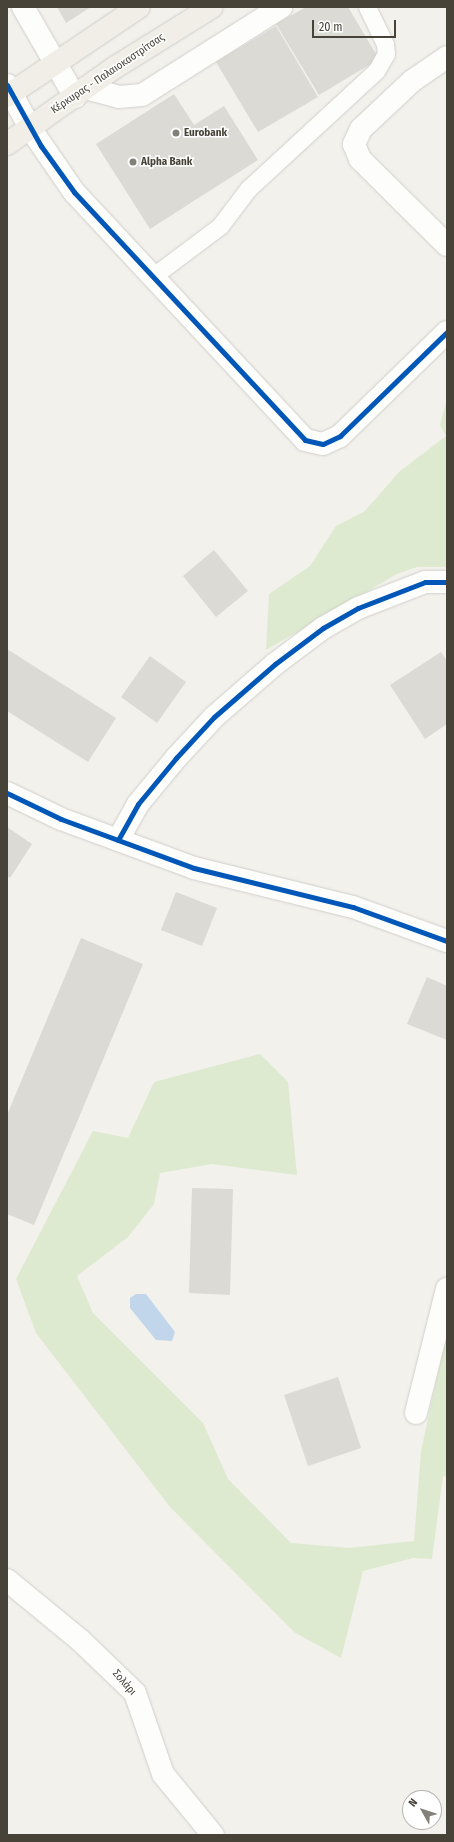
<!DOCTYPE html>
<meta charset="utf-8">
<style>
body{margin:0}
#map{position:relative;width:454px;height:1842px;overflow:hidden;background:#f2f1ec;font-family:"Fira Sans Condensed",sans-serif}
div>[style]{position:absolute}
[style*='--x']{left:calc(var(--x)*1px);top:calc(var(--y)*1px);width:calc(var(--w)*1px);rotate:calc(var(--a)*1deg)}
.green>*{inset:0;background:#ddeacf}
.water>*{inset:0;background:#c2d6eb}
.building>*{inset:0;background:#dbdad5}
.roads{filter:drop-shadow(0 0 1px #d0ceca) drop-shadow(0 0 1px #d0ceca)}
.service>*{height:17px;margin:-8.5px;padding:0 8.5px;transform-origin:8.5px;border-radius:8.5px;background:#fdfdfc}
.minor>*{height:22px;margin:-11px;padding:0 11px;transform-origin:11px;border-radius:11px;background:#fdfdfc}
.tertiary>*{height:22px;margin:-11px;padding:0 11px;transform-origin:11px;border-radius:11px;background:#fdfdfc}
.primary>*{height:22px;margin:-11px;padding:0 11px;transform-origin:11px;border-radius:11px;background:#f0eee6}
.cycleway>*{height:5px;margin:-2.5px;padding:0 2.5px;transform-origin:2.5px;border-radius:2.5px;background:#0057b8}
.dots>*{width:11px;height:11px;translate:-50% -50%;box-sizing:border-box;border:2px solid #fff;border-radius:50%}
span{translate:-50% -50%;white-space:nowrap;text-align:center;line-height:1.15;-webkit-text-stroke:3px #fff;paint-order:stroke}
.street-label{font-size:11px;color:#474339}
.poi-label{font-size:11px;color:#474339;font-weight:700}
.left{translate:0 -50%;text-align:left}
.frame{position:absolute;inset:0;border:8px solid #474339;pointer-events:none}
.north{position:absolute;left:402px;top:1790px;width:40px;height:40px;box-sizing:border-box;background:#fff;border:1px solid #b5b4b0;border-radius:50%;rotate:309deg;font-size:11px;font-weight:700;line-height:16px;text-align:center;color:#474339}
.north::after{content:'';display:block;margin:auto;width:14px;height:18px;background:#838078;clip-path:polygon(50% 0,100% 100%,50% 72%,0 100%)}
.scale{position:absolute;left:312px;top:20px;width:84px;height:18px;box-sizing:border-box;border:2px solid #474339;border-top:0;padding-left:5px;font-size:12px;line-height:14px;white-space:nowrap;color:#474339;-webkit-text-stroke:3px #fff;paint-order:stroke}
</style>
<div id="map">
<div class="green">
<div style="clip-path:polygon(447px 399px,447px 567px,417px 567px,397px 574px,266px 650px,269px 594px,310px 566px,336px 526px,365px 511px,399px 472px,446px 436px,440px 425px)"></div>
<div style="clip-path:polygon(260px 1054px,288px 1082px,297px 1175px,212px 1164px,160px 1173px,154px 1204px,128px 1237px,77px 1276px,93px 1313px,203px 1423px,228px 1479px,291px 1543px,349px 1548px,414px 1541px,421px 1451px,447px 1332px,447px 1477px,443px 1476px,432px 1559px,413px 1558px,363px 1571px,341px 1658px,294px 1632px,170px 1507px,36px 1333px,16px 1279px,93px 1131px,128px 1138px,154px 1082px)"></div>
</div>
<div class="water">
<div style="clip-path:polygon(136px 1294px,146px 1294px,175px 1332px,172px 1341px,156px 1340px,130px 1308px,130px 1298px)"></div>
</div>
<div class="building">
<div style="clip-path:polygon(57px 7px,91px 7px,66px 23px)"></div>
<div style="clip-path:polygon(306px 7px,348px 7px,379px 59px,319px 95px,276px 24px)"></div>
<div style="clip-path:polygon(276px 26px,318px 97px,258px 132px,216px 62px)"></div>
<div style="clip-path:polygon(174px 94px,194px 125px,224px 106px,258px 160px,150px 229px,96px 144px)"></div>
<div style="clip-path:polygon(214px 550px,248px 591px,216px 617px,183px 576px)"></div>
<div style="clip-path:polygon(7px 649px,116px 718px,88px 762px,7px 711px)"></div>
<div style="clip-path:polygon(441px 652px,447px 661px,447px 724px,425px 739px,390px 685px)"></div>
<div style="clip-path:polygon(150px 656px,186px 682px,157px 723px,121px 697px)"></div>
<div style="clip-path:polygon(7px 827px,32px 844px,10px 878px,7px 876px)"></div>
<div style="clip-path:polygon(176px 892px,217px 908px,202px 946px,161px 930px)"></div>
<div style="clip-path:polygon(81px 938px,143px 964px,34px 1225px,7px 1214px,7px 1115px)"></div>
<div style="clip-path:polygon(427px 977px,447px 986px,447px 1040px,407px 1024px)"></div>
<div style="clip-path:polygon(192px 1188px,233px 1189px,230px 1295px,189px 1293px)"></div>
<div style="clip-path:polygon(338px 1377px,361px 1448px,308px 1466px,284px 1395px)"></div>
</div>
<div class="roads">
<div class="service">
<div style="--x:152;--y:277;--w:85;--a:-36.9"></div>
<div style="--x:220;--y:226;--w:46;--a:-52.9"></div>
<div style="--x:248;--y:189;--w:174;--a:-42.7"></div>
<div style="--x:376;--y:71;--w:20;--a:-60"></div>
<div style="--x:386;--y:54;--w:10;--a:-96"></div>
<div style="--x:385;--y:44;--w:41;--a:-115.9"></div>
</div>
<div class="minor">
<div style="--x:447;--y:57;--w:42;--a:145.6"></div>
<div style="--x:412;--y:81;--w:70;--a:136.7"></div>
<div style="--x:361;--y:129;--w:17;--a:115"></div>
<div style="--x:354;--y:144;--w:16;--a:68"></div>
<div style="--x:360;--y:159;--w:122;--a:44.7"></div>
<div style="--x:86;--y:88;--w:34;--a:15"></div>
<div style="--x:119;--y:97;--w:23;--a:-5"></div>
<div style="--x:142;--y:95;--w:165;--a:-32.3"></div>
<div style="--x:30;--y:128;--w:78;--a:55.5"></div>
<div style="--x:74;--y:192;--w:339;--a:47"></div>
<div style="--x:305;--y:440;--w:18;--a:13"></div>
<div style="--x:323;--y:444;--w:19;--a:-25"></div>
<div style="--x:340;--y:436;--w:149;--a:-44.2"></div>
<div style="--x:7;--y:793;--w:60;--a:25.7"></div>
<div style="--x:61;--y:819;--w:142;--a:20.2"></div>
<div style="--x:194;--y:868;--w:164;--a:13.8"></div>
<div style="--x:353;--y:907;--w:100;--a:19.9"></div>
<div style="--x:118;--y:840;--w:41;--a:-60.9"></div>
<div style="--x:138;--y:804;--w:60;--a:-50.4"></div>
<div style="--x:176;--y:758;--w:56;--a:-47.2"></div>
<div style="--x:214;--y:717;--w:81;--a:-41"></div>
<div style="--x:275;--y:664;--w:60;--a:-36.9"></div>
<div style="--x:323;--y:628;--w:40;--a:-29.7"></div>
<div style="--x:358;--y:608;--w:72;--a:-21.2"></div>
<div style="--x:425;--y:582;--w:22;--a:0"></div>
<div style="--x:416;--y:1413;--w:128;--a:-76"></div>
</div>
<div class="tertiary">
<div style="--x:23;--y:7;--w:104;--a:60"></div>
<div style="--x:7;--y:85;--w:49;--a:61.9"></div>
<div style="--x:7;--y:1580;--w:94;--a:39.4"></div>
<div style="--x:80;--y:1640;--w:76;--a:43.9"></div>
<div style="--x:135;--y:1693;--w:86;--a:70.9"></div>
<div style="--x:163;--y:1774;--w:79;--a:50.7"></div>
</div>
<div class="primary">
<div style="--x:7;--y:96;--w:159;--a:-34"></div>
<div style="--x:7;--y:144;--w:131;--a:-35.4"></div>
<div style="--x:114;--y:68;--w:115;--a:-31.9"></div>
</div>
</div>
<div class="cycleway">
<div style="--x:7;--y:85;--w:70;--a:60.9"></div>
<div style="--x:41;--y:146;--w:57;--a:54.3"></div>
<div style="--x:74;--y:192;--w:339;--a:47"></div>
<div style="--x:305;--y:440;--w:18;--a:13"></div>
<div style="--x:323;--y:444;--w:19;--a:-25"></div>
<div style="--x:340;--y:436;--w:149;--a:-44.2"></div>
<div style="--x:7;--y:793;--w:60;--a:25.7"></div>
<div style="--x:61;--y:819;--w:142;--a:20.2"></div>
<div style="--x:194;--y:868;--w:164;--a:13.8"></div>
<div style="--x:353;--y:907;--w:100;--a:19.9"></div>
<div style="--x:118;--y:840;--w:41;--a:-60.9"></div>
<div style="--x:138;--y:804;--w:60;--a:-50.4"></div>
<div style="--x:176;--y:758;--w:56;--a:-47.2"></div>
<div style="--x:214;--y:717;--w:81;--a:-41"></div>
<div style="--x:275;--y:664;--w:60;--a:-36.9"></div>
<div style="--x:323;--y:628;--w:40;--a:-29.7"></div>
<div style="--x:358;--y:608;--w:72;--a:-21.2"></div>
<div style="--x:425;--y:582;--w:22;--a:0"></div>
</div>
<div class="dots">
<div style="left:176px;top:133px;background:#838078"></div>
<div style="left:133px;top:162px;background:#838078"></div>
</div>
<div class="street-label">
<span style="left:108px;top:74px;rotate:-34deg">Κέρκυρας - Παλαιοκαστρίτσας</span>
<span style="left:124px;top:1683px;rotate:49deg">Σολάρι</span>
</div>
<div class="poi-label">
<span class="left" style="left:184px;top:133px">Eurobank</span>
<span class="left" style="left:141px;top:162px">Alpha Bank</span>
</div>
<div class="frame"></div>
<div class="north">N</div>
<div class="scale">20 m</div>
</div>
